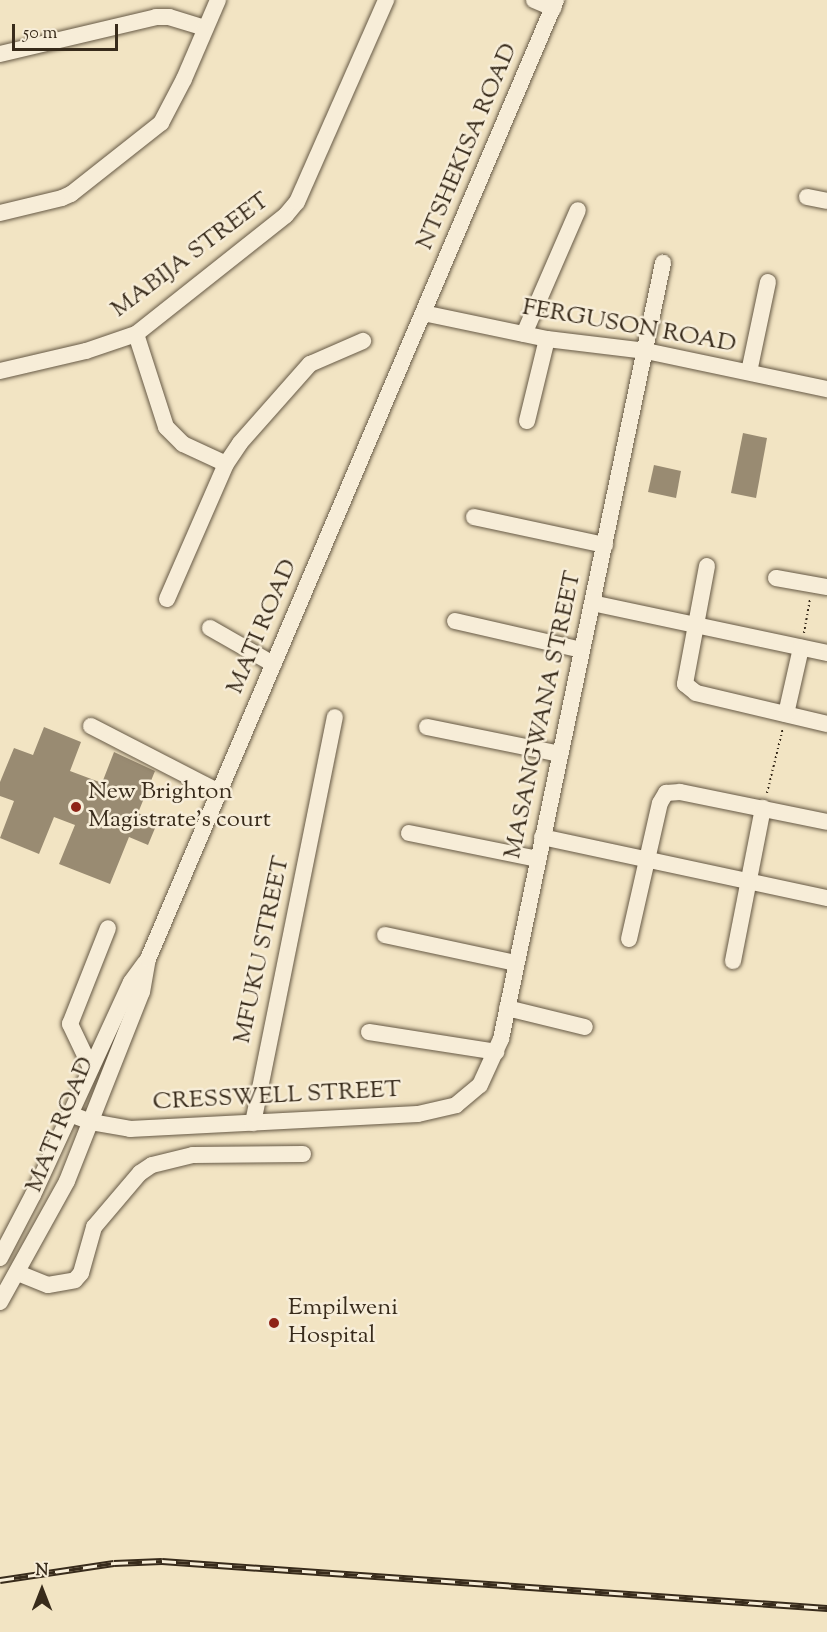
<!DOCTYPE html>
<style>
body{margin:0}
#map{position:relative;width:827px;height:1632px;overflow:hidden;background:#f2e4c3;font-family:"Sorts Mill Goudy",serif}
div>[style]{position:absolute}
[style*='--x']{left:calc(var(--x)*1px);top:calc(var(--y)*1px);width:calc(var(--w)*1px);rotate:calc(var(--a)*1deg)}
.building>*{inset:0;background:#998b72}
.path>*{height:2px;margin-top:-1px;transform-origin:0;background:repeating-linear-gradient(90deg,#382b1b 0 1.5px,transparent 0 4.5px)}
.roads{filter:drop-shadow(0 0 2px #665945) drop-shadow(0 0 2px #665945)}
.minor>*{height:16px;margin:-8px;padding:0 8px;transform-origin:8px;border-radius:8px;background:#f7edd8}
.rail>*{height:7px;margin-top:-3.5px;transform-origin:0;background:repeating-linear-gradient(90deg,#f7edd8 0 14px,#382b1b 0 28px);box-sizing:border-box;border-block:2px solid #382b1b}
.dots>*{width:16px;height:16px;translate:-50% -50%;box-sizing:border-box;border:3px solid #f7edd8;border-radius:50%}
span{translate:-50% -50%;white-space:nowrap;text-align:center;line-height:1.15;-webkit-text-stroke:5px #f7edd8;paint-order:stroke}
.street-label{font-size:24px;color:#382b1b}
.poi-label{font-size:24px;color:#382b1b}
.left{translate:0 -50%;text-align:left}
.north{position:absolute;left:12px;top:1560px;width:60px;height:60px;-webkit-text-stroke:4px #f7edd8;paint-order:stroke;rotate:0deg;font-size:16px;font-weight:700;line-height:24px;text-align:center;color:#382b1b}
.north::after{content:'';display:block;margin:auto;width:21px;height:27px;background:#382b1b;clip-path:polygon(50% 0,100% 100%,50% 72%,0 100%)}
.scale{position:absolute;left:12px;top:24px;width:106px;height:27px;box-sizing:border-box;border:3px solid #382b1b;border-top:0;padding-left:8px;font-size:18px;line-height:21px;white-space:nowrap;color:#382b1b;-webkit-text-stroke:4px #f7edd8;paint-order:stroke}
</style>
<div id="map">
<div class="building">
<div style="clip-path:polygon(743px 433px,767px 438px,756px 498px,731px 493px)"></div>
<div style="clip-path:polygon(654px 465px,681px 471px,676px 498px,648px 492px)"></div>
<div style="clip-path:polygon(44px 727px,81px 742px,70px 771px,102px 783px,114px 752px,155px 771px,138px 813px,158px 821px,148px 845px,129px 837px,110px 884px,59px 864px,75px 825px,54px 817px,39px 854px,0 838px,14px 801px,0 796px,0 782px,14px 748px,33px 755px)"></div>
</div>
<div class="path">
<div style="--x:804;--y:633;--w:34;--a:-80"></div>
<div style="--x:767;--y:793;--w:67;--a:-76.2"></div>
</div>
<div class="roads">
<div class="minor">
<div style="--x:534;--y:0;--w:21;--a:23"></div>
<div style="--x:0;--y:54;--w:160;--a:-13.3"></div>
<div style="--x:156;--y:17;--w:13;--a:0"></div>
<div style="--x:169;--y:17;--w:38;--a:17"></div>
<div style="--x:807;--y:197;--w:20;--a:11"></div>
<div style="--x:0;--y:213;--w:64;--a:-13.6"></div>
<div style="--x:62;--y:198;--w:10;--a:-24"></div>
<div style="--x:71;--y:194;--w:115;--a:-38.3"></div>
<div style="--x:161;--y:123;--w:50;--a:-62.4"></div>
<div style="--x:184;--y:79;--w:86;--a:-66.7"></div>
<div style="--x:423;--y:313;--w:127;--a:11.8"></div>
<div style="--x:547;--y:339;--w:100;--a:6.9"></div>
<div style="--x:646;--y:351;--w:185;--a:11.9"></div>
<div style="--x:136;--y:334;--w:98;--a:72.1"></div>
<div style="--x:166;--y:427;--w:24;--a:45"></div>
<div style="--x:183;--y:444;--w:47;--a:24.9"></div>
<div style="--x:524;--y:334;--w:135;--a:-66.5"></div>
<div style="--x:0;--y:371;--w:88;--a:-13.1"></div>
<div style="--x:86;--y:351;--w:53;--a:-18.8"></div>
<div style="--x:136;--y:334;--w:191;--a:-38.4"></div>
<div style="--x:286;--y:215;--w:17;--a:-50"></div>
<div style="--x:297;--y:202;--w:221;--a:-66.2"></div>
<div style="--x:749;--y:372;--w:92;--a:-78.1"></div>
<div style="--x:527;--y:421;--w:84;--a:-76.3"></div>
<div style="--x:474;--y:517;--w:134;--a:12.1"></div>
<div style="--x:707;--y:566;--w:120;--a:100.6"></div>
<div style="--x:685;--y:684;--w:14;--a:39"></div>
<div style="--x:696;--y:693;--w:135;--a:13.3"></div>
<div style="--x:776;--y:578;--w:52;--a:10"></div>
<div style="--x:167;--y:599;--w:147;--a:-66.4"></div>
<div style="--x:226;--y:464;--w:25;--a:-56"></div>
<div style="--x:240;--y:443;--w:106;--a:-48.5"></div>
<div style="--x:310;--y:364;--w:58;--a:-23.5"></div>
<div style="--x:592;--y:603;--w:240;--a:12"></div>
<div style="--x:455;--y:621;--w:130;--a:12.9"></div>
<div style="--x:210;--y:628;--w:73;--a:29.7"></div>
<div style="--x:786;--y:714;--w:68;--a:-77.2"></div>
<div style="--x:91;--y:726;--w:144;--a:27.3"></div>
<div style="--x:427;--y:727;--w:136;--a:11.5"></div>
<div style="--x:409;--y:833;--w:132;--a:11.4"></div>
<div style="--x:542;--y:837;--w:291;--a:12.1"></div>
<div style="--x:385;--y:935;--w:134;--a:12.1"></div>
<div style="--x:629;--y:939;--w:139;--a:-77.2"></div>
<div style="--x:660;--y:803;--w:12;--a:-59"></div>
<div style="--x:666;--y:793;--w:14;--a:-4"></div>
<div style="--x:680;--y:792;--w:150;--a:11.5"></div>
<div style="--x:733;--y:961;--w:156;--a:-78.9"></div>
<div style="--x:507;--y:1008;--w:80;--a:13.7"></div>
<div style="--x:369;--y:1032;--w:129;--a:8.9"></div>
<div style="--x:91;--y:1068;--w:49;--a:-115.5"></div>
<div style="--x:70;--y:1024;--w:103;--a:-68.4"></div>
<div style="--x:70;--y:1114;--w:22;--a:21"></div>
<div style="--x:91;--y:1122;--w:40;--a:10"></div>
<div style="--x:130;--y:1129;--w:288;--a:-3"></div>
<div style="--x:418;--y:1114;--w:39;--a:-13"></div>
<div style="--x:456;--y:1105;--w:31;--a:-40"></div>
<div style="--x:480;--y:1085;--w:51;--a:-65.5"></div>
<div style="--x:501;--y:1039;--w:793;--a:-78.21"></div>
<div style="--x:253;--y:1123;--w:414;--a:-78.6"></div>
<div style="--x:0;--y:1258;--w:71;--a:-62.4"></div>
<div style="--x:33;--y:1195;--w:234;--a:-65.3"></div>
<div style="--x:131;--y:982;--w:24;--a:-54"></div>
<div style="--x:18;--y:1273;--w:32;--a:22"></div>
<div style="--x:48;--y:1285;--w:27;--a:-10"></div>
<div style="--x:75;--y:1280;--w:9;--a:-49"></div>
<div style="--x:81;--y:1273;--w:48;--a:-74.2"></div>
<div style="--x:94;--y:1227;--w:71;--a:-49.6"></div>
<div style="--x:140;--y:1173;--w:14;--a:-34"></div>
<div style="--x:152;--y:1165;--w:42;--a:-13.7"></div>
<div style="--x:193;--y:1155;--w:110;--a:-0.5"></div>
<div style="--x:0;--y:1302;--w:138;--a:-61"></div>
<div style="--x:67;--y:1181;--w:203;--a:-68.4"></div>
<div style="--x:142;--y:992;--w:34;--a:-80"></div>
<div style="--x:148;--y:959;--w:1042;--a:-66.95"></div>
</div>
</div>
<div class="rail">
<div style="--x:0;--y:1580;--w:115;--a:-8.5"></div>
<div style="--x:114;--y:1563;--w:48;--a:-2.4"></div>
<div style="--x:162;--y:1561;--w:667;--a:4.04"></div>
</div>
<div class="dots">
<div style="left:76px;top:807px;background:#8f2418"></div>
<div style="left:274px;top:1323px;background:#8f2418"></div>
</div>
<div class="street-label">
<span style="left:468px;top:147px;rotate:-67deg">NTSHEKISA ROAD</span>
<span style="left:191px;top:256px;rotate:-37deg">MABIJA STREET</span>
<span style="left:629px;top:327px;rotate:10deg">FERGUSON ROAD</span>
<span style="left:263px;top:627px;rotate:-67deg">MATI ROAD</span>
<span style="left:544px;top:715px;rotate:-78deg">MASANGWANA STREET</span>
<span style="left:263px;top:950px;rotate:-78deg">MFUKU STREET</span>
<span style="left:277px;top:1097px;rotate:-3deg">CRESSWELL STREET</span>
<span style="left:61px;top:1125px;rotate:-68deg">MATI ROAD</span>
</div>
<div class="poi-label">
<span class="left" style="left:88px;top:807px">New Brighton<br>Magistrate's court</span>
<span class="left" style="left:288px;top:1323px">Empilweni<br>Hospital</span>
</div>
<div class="north">N</div>
<div class="scale">50 m</div>
</div>
